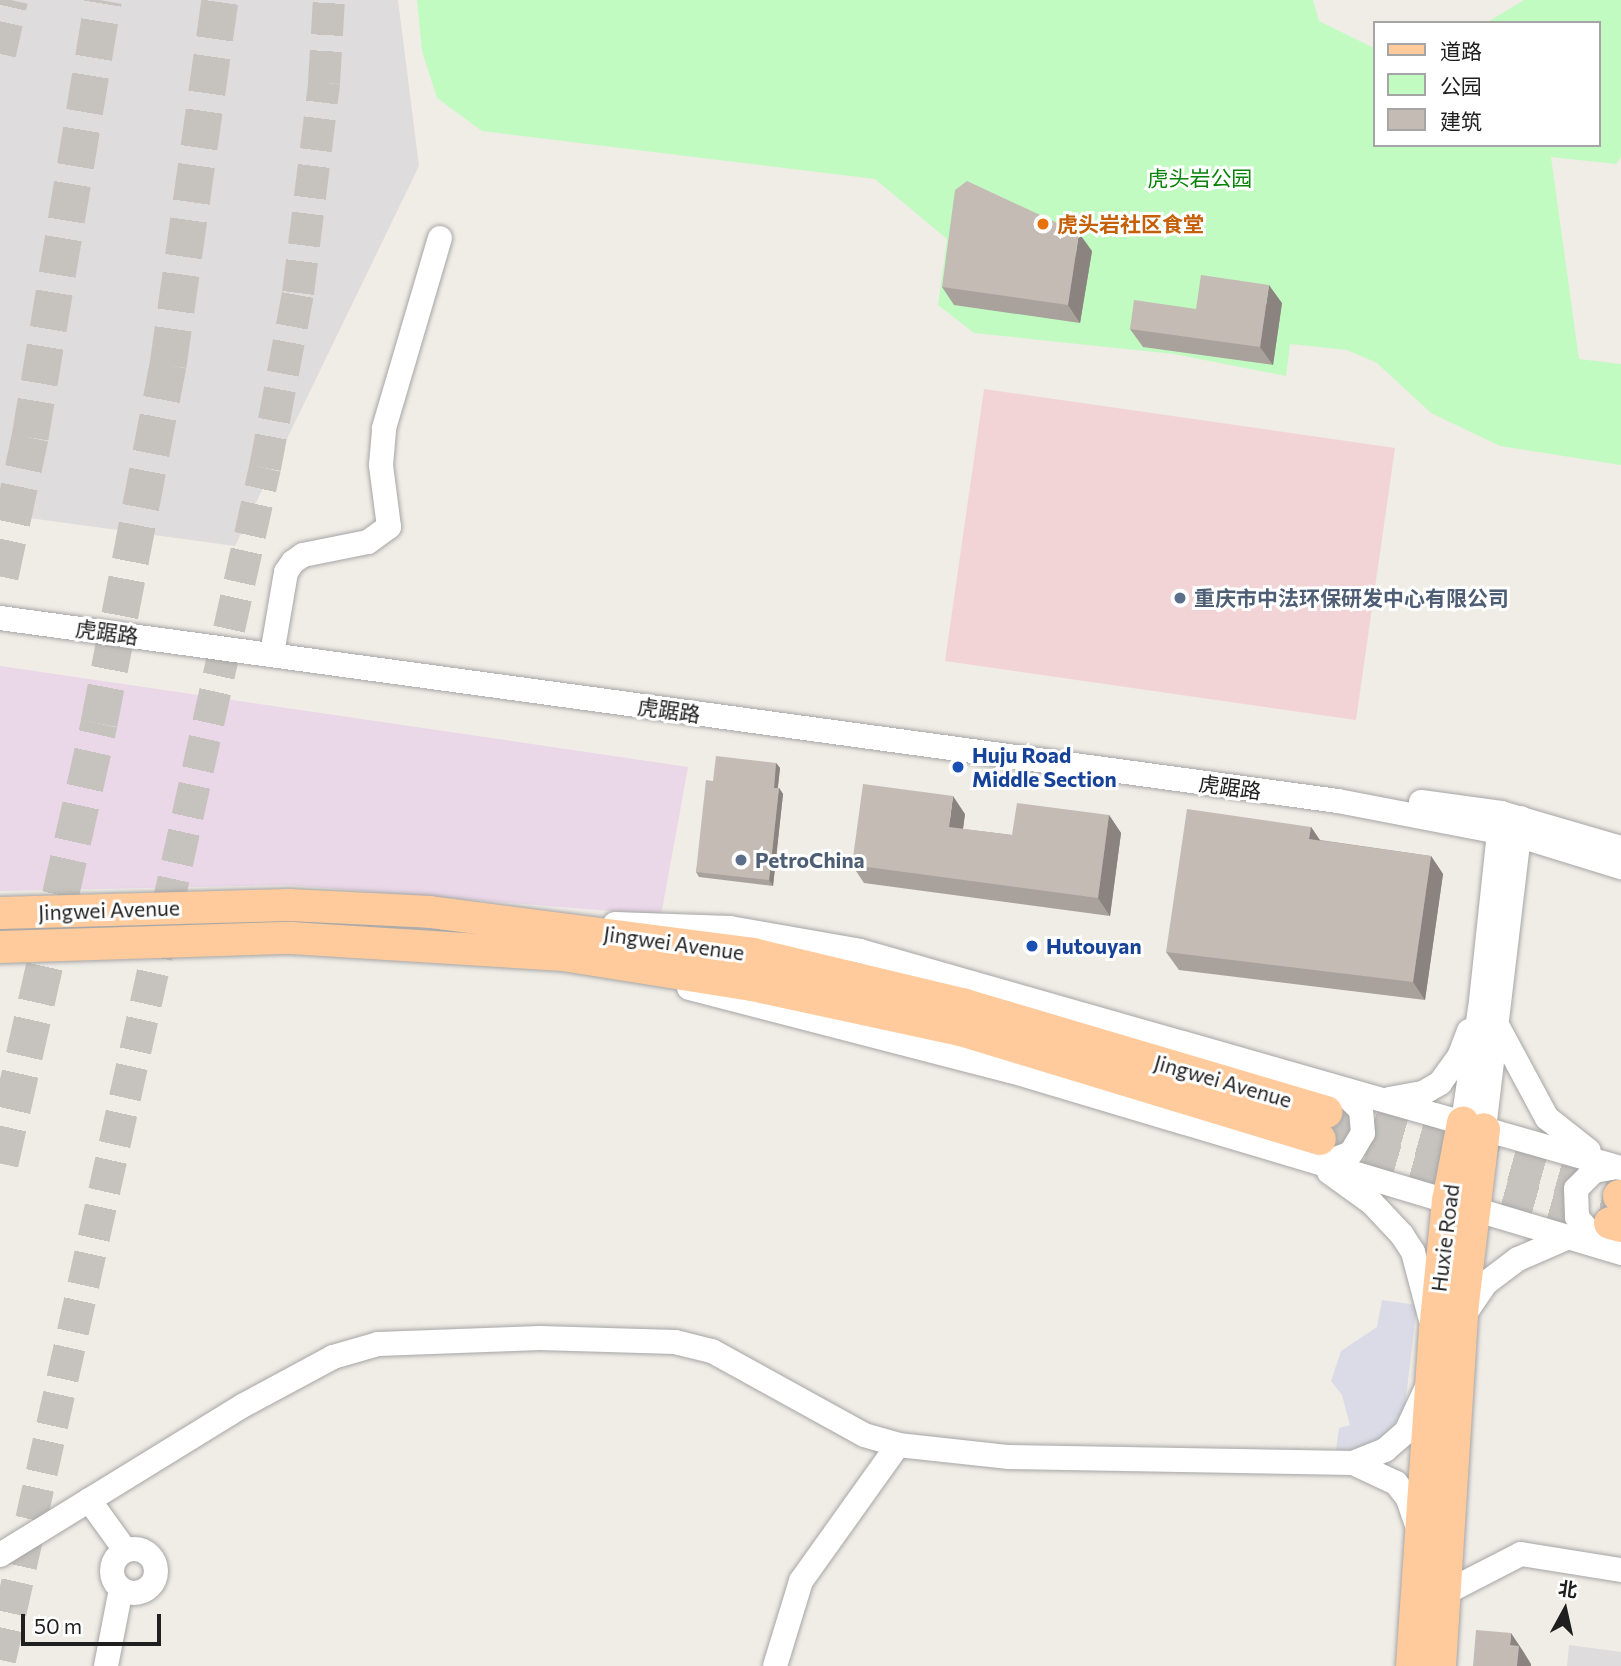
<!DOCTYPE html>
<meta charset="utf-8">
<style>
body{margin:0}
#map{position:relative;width:1621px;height:1666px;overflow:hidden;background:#f0ece6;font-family:Commissioner,"Noto Sans SC",sans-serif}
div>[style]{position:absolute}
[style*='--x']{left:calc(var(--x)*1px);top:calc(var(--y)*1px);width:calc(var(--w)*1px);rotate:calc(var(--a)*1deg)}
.residential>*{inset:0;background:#dedcdc}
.commercial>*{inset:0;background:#f2d4d6}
.industrial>*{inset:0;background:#ead7e8}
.park>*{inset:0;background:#c2fbc2}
.plaza>*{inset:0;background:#dadbe6}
.major-tunnel>*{height:32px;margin-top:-16px;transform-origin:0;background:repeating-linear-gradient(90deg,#c6c3be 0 32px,transparent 0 48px)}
.highway-tunnel>*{height:37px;margin-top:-18.5px;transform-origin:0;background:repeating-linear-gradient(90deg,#c6c3be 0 37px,transparent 0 55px)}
.roads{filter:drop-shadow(0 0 2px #a6a6a6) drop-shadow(0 0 2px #a6a6a6)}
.minor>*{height:24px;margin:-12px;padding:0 12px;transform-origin:12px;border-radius:12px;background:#fff}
.minor>.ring{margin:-12px;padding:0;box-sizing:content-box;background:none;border:24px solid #fff;border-radius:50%}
.major>*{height:32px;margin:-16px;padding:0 16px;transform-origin:16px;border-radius:16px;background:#ffcb9c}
.wall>*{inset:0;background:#a9a19c}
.shaded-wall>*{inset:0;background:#8a837f}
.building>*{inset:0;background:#c5bbb5}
.dots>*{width:19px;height:19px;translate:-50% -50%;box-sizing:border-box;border:4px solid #fff;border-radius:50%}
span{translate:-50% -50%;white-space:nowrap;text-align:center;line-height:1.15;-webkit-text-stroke:6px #fff;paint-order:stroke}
.park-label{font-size:21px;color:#098308}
.food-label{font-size:21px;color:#c56008;font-weight:700}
.left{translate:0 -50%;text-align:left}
.service-label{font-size:21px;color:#4e5e75;font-weight:700}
.street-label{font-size:21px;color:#1f1f1f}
.transit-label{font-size:21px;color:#164399;font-weight:700}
.legend{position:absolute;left:1373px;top:21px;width:228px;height:126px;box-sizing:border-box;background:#fff;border:2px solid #a5a5a5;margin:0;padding:9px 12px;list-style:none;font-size:21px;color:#1f1f1f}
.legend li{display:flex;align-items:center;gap:14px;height:35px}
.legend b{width:35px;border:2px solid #a5a5a5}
.north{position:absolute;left:1530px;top:1575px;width:70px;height:70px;-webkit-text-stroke:5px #fff;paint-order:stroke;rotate:8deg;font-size:19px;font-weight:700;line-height:28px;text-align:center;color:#1f1f1f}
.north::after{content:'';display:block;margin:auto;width:24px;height:32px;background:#1f1f1f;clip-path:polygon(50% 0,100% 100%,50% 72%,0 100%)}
.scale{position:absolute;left:21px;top:1614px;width:140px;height:32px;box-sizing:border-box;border:4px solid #1f1f1f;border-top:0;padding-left:9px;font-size:21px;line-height:24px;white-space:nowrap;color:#1f1f1f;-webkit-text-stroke:5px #fff;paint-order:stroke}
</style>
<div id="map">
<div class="residential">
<div style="clip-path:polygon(0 0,398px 0,419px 166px,235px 546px,0 514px)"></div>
<div style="clip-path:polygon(1569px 1645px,1621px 1652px,1621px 1666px,1567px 1666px)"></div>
</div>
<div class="commercial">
<div style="clip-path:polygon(984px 389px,1395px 448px,1356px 720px,945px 661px)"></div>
</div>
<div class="industrial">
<div style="clip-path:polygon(0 666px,688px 767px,661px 915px,287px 885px,0 891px)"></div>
</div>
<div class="park">
<div style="clip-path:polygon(417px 0,1313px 0,1319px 21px,1374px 48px,1374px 145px,1598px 145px,1598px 23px,1486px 23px,1524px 0,1621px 0,1621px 157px,1616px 164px,1551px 157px,1579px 359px,1621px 364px,1621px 465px,1500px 446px,1431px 413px,1377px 363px,1347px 350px,1290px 344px,1286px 376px,1174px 354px,974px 333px,938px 305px,947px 239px,875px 179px,482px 131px,437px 98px,422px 51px)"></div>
</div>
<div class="plaza">
<div style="clip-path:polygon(1382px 1300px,1417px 1305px,1405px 1406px,1387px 1438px,1358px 1450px,1336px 1450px,1339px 1428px,1350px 1425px,1342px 1395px,1331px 1381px,1341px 1351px,1377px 1327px)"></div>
</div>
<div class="major-tunnel">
<div style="--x:0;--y:54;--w:55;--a:-77.5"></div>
<div style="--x:1327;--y:1112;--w:304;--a:16"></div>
<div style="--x:1320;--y:1139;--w:297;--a:16.1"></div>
<div style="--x:0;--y:1660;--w:1221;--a:-77.47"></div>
<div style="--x:265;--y:468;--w:178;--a:-79.3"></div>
<div style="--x:298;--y:293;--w:212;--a:-82.9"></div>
<div style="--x:324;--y:83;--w:83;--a:-86.6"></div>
</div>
<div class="highway-tunnel">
<div style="--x:0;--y:576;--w:142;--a:-77.8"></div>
<div style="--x:30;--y:437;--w:443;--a:-80.5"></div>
<div style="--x:0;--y:1163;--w:451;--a:-77.3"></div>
<div style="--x:99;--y:723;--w:365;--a:-79.1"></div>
<div style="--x:168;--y:365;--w:369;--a:-81.9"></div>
</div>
<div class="roads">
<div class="minor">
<div style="--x:0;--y:618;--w:1350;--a:7.79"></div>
<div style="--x:1338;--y:801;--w:185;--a:10.9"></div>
<div style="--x:1520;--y:836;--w:106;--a:17.1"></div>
<div style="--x:272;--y:654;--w:83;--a:-80.3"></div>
<div style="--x:286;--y:572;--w:12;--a:-55"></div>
<div style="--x:293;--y:562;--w:12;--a:-35"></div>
<div style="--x:303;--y:555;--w:66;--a:-11.3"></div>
<div style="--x:368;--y:542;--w:26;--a:-36"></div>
<div style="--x:389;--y:527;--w:63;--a:-97.4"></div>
<div style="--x:381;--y:465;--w:37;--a:-85"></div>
<div style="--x:384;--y:428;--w:198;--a:-73.6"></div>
<div style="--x:1421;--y:802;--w:81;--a:7.8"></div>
<div style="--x:1501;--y:813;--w:125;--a:16.3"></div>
<div style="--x:615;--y:924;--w:115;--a:2"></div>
<div style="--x:730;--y:928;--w:132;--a:10"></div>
<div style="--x:860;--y:951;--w:791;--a:15.92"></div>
<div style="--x:689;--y:988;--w:333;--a:14.5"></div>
<div style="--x:1011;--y:1071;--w:637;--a:16.61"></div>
<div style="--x:1498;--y:1027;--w:103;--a:61.7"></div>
<div style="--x:1547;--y:1118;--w:53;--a:38.2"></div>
<div style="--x:1389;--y:1099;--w:35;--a:-10"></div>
<div style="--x:1423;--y:1093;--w:20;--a:-30"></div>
<div style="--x:1440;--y:1083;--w:32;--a:-54"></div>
<div style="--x:1459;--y:1057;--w:28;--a:-69"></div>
<div style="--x:1463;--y:1122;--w:122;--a:-81.5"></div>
<div style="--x:1481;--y:1001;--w:189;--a:-83.9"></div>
<div style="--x:1484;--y:1129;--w:313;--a:-83.2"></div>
<div style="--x:1319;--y:1160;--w:14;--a:0"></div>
<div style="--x:1333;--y:1160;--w:19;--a:-21"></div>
<div style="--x:1351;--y:1153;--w:23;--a:-59"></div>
<div style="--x:1363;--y:1133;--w:23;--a:-95"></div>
<div style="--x:1361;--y:1110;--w:30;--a:-136"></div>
<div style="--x:1329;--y:1172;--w:53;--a:35.8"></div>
<div style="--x:1372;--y:1203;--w:44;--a:46.8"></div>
<div style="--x:1402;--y:1235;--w:20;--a:57"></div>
<div style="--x:1413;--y:1252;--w:70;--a:75.2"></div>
<div style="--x:1602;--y:1247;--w:39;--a:-130"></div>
<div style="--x:1577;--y:1217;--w:28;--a:-92"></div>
<div style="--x:1576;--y:1189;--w:25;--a:-45"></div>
<div style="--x:1594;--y:1171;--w:22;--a:-10"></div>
<div style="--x:1462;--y:1318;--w:42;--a:-55.6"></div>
<div style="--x:1486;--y:1283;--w:40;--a:-37"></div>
<div style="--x:1518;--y:1259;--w:56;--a:-23.3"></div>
<div style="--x:89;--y:1500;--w:62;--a:54.2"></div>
<div style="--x:1419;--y:1531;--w:36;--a:-109"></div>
<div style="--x:1407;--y:1497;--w:18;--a:-128"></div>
<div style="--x:1396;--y:1483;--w:47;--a:-155.1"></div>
<div style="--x:1353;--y:1463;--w:35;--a:-22"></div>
<div style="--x:1385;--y:1450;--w:28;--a:-41"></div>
<div style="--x:1406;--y:1432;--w:52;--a:-64.9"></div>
<div class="ring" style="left:112px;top:1549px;width:20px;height:20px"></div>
<div style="--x:0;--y:1555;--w:286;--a:-31.6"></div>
<div style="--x:244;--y:1405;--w:101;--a:-28.3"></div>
<div style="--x:333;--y:1357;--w:47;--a:-16.1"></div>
<div style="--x:378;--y:1344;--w:162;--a:-2.1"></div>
<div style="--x:540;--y:1338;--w:135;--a:1.7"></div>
<div style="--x:675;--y:1342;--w:38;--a:14"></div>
<div style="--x:712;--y:1351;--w:174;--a:28.9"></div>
<div style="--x:864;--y:1435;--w:35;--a:16"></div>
<div style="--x:898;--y:1445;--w:112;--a:6.2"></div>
<div style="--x:1009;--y:1457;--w:344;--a:1"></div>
<div style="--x:1445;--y:1593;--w:85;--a:-27.2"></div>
<div style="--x:1521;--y:1554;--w:101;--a:9.1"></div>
<div style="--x:106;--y:1666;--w:78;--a:-79"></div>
<div style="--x:775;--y:1666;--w:89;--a:-73"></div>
<div style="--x:801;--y:1581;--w:167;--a:-54.5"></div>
</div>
<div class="major">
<div style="--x:0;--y:913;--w:289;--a:-1.6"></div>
<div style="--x:289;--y:905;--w:141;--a:2.8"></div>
<div style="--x:430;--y:912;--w:326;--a:7.4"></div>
<div style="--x:753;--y:954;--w:218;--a:13.5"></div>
<div style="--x:965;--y:1005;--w:377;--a:16.5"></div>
<div style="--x:0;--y:947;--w:291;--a:-1.8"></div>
<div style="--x:291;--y:938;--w:273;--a:3.6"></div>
<div style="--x:563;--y:955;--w:191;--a:9"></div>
<div style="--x:752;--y:985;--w:214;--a:12.2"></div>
<div style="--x:961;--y:1030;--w:375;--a:16.9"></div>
<div style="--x:1619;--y:1196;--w:2;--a:27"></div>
<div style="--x:1610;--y:1223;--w:11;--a:15"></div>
<div style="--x:1412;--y:1666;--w:336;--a:-86.1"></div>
<div style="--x:1435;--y:1331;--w:131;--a:-84.3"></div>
<div style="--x:1448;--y:1201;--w:80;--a:-79.2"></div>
<div style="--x:1440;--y:1666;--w:364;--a:-86.4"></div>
<div style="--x:1463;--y:1303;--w:175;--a:-83.1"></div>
</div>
</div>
<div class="wall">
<div style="clip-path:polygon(1092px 251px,1080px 323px,954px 305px,942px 287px)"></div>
<div style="clip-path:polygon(1282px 303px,1273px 365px,1143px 347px,1130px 329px,1196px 309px)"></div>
<div style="clip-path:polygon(776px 763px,780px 768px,778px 788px,779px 788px,783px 794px,773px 886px,699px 877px,696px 872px,713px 781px)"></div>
<div style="clip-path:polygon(965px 814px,963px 829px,1012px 835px,1109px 815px,1121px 833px,1110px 916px,864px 883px,852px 865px)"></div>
<div style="clip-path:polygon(1311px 827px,1320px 840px,1431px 856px,1443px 874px,1425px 1000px,1179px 970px,1166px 952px)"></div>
</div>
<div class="shaded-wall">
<div style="clip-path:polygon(1079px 233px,1092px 251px,1080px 323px,1068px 305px)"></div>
<div style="clip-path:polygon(1269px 285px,1282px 303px,1273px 365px,1260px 347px)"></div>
<div style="clip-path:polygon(776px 763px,780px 768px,777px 793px,774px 788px)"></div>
<div style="clip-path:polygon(779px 788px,783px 794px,773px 886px,769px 880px)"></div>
<div style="clip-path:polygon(953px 796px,965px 814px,961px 844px,949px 827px)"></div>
<div style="clip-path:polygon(1109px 815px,1121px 833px,1110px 916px,1098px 898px)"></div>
<div style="clip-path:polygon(1311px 827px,1323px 845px,1309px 839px)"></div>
<div style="clip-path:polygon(1431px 856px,1443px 874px,1425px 1000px,1413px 982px)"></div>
<div style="clip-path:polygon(1511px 1633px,1523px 1651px,1531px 1664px,1531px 1666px,1517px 1666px,1510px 1645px)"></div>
</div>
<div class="building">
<div style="clip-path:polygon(967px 181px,1079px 233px,1068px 305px,942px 287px,955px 190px)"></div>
<div style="clip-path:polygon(1201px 275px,1269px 285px,1260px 347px,1130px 329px,1134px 300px,1196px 309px)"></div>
<div style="clip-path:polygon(716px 756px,776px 763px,774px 788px,779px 788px,769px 880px,696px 872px,706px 780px,713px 781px)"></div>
<div style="clip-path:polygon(863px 784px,953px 796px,949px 827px,1012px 835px,1017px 803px,1109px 815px,1098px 898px,852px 865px)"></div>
<div style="clip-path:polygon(1187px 809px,1311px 827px,1309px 839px,1431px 856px,1413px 982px,1166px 952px)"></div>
<div style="clip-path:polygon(1476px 1630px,1511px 1633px,1510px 1645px,1519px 1646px,1517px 1666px,1473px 1666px)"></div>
</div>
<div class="dots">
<div style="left:1043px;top:224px;background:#e8710a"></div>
<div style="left:1180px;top:598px;background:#5c6f8a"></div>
<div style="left:958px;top:767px;background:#1a4fb4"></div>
<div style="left:741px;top:860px;background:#5c6f8a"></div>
<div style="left:1032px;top:946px;background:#1a4fb4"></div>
</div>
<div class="park-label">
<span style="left:1200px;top:178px">虎头岩公园</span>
</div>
<div class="food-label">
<span class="left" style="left:1057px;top:224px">虎头岩社区食堂</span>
</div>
<div class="service-label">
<span class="left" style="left:1194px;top:598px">重庆市中法环保研发中心有限公司</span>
<span class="left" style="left:755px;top:860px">PetroChina</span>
</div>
<div class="street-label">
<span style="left:107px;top:632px;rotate:8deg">虎踞路</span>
<span style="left:669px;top:710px;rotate:8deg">虎踞路</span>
<span style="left:1230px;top:787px;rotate:8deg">虎踞路</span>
<span style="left:109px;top:910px;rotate:-2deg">Jingwei Avenue</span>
<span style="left:674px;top:943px;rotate:8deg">Jingwei Avenue</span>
<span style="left:1223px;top:1081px;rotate:16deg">Jingwei Avenue</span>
<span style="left:1445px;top:1238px;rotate:-83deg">Huxie Road</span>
</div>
<div class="transit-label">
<span class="left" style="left:972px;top:767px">Huju Road<br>Middle Section</span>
<span class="left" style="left:1046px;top:946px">Hutouyan</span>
</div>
<ul class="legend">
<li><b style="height:9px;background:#ffcb9c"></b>道路</li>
<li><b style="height:19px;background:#c2fbc2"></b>公园</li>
<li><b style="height:19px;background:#c5bbb5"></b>建筑</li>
</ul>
<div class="north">北</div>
<div class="scale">50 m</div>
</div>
